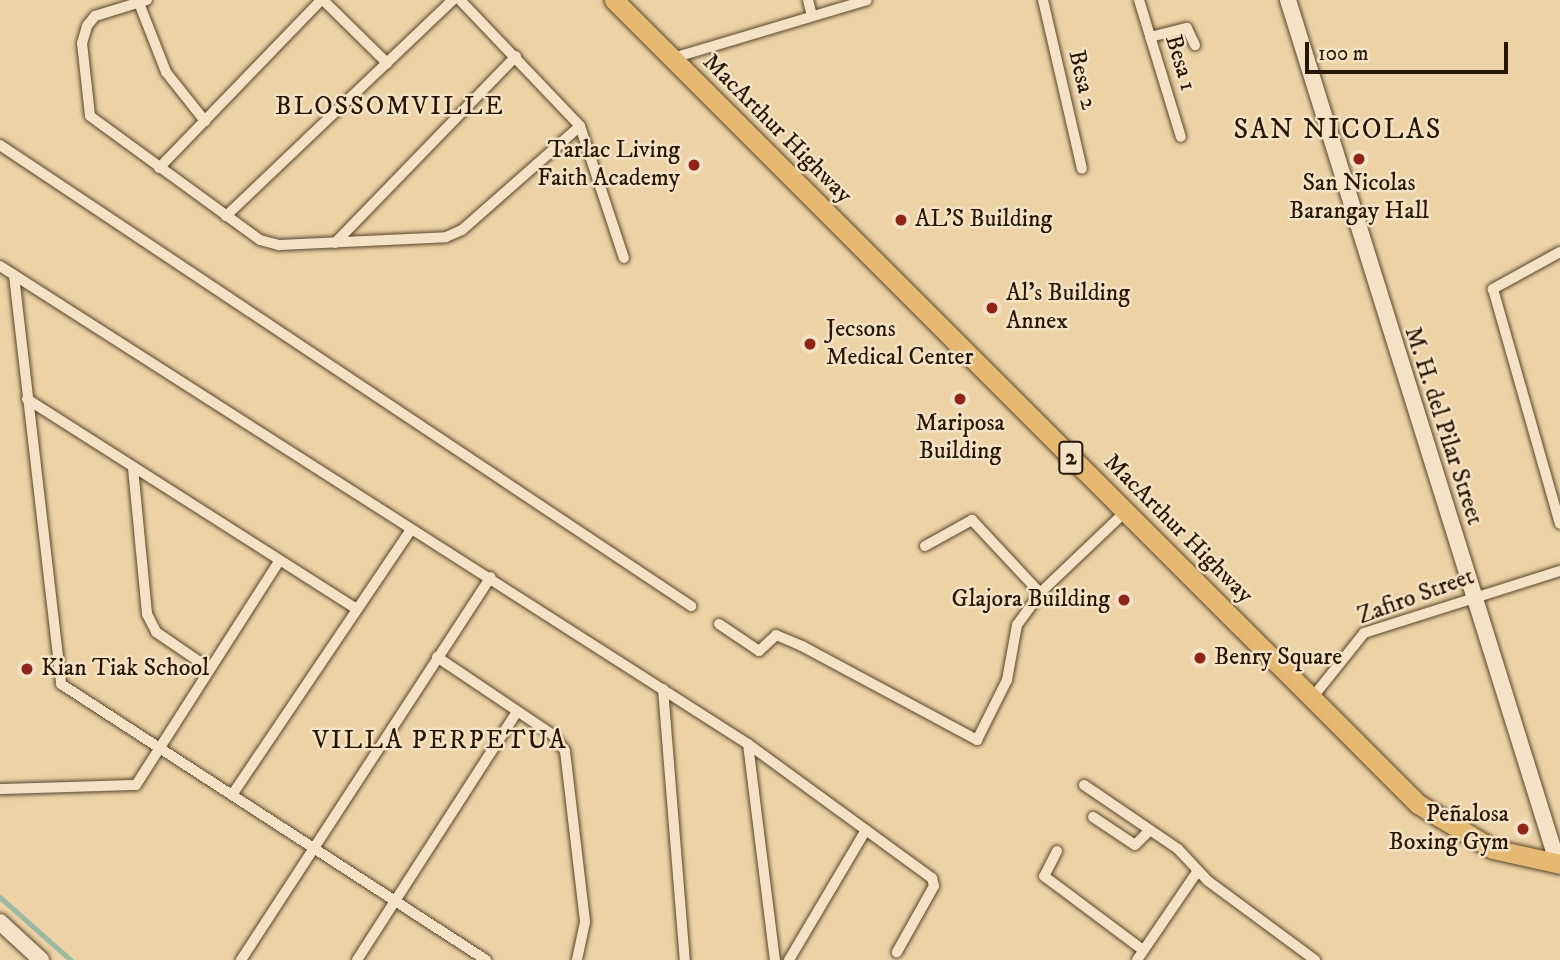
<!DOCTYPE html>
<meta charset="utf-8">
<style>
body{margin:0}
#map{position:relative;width:1560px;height:960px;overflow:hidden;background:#edd2a6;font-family:"IM FELL DW Pica",serif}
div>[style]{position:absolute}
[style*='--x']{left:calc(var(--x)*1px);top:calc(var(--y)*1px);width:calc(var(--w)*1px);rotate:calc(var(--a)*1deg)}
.stream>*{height:4.5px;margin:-2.25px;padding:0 2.25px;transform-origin:2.25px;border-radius:2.25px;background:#9ab8a2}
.roads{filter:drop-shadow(0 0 2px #58452a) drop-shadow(0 0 2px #58452a)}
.street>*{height:10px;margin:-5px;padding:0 5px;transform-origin:5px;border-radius:5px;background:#f3e2c5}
.secondary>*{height:16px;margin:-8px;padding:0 8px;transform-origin:8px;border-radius:8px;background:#f3e2c5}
.highway>*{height:19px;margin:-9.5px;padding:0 9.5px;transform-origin:9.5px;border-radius:9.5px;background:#e6b973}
.dots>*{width:19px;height:19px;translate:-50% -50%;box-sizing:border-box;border:4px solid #f3e2c5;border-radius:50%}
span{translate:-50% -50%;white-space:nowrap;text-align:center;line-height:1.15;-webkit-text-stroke:5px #f3e2c5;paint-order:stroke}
.shield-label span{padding:2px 5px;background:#f3e2c5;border:2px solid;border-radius:5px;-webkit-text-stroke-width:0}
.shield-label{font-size:23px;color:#271601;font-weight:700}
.street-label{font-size:24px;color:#271601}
.poi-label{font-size:24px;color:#271601}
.right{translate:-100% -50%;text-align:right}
.left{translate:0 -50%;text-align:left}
.neighbourhood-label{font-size:26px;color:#271601;letter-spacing:2px}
.quarter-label{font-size:28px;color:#271601;letter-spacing:2px}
.scale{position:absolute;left:1305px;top:42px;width:203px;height:32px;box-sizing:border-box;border:4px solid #271601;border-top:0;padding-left:9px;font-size:21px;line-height:24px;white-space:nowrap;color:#271601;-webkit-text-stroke:5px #f3e2c5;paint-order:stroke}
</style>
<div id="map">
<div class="stream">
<div style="--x:0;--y:897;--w:95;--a:41.6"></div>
</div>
<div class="roads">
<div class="street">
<div style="--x:147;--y:0;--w:54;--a:162.9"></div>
<div style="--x:95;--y:16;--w:13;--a:129"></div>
<div style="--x:87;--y:26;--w:18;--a:106"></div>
<div style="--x:82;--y:43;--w:73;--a:83.7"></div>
<div style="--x:90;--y:116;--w:210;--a:36.1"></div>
<div style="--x:260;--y:240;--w:20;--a:15"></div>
<div style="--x:279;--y:245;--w:167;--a:-2.7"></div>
<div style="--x:446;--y:237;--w:17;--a:-24"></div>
<div style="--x:462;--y:230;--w:157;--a:-41.4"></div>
<div style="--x:323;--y:0;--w:90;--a:44.5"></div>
<div style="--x:460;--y:0;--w:174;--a:46.4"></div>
<div style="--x:580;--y:126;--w:139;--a:71.6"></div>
<div style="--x:808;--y:0;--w:16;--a:76"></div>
<div style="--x:1043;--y:0;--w:173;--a:77"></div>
<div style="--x:1139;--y:0;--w:143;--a:73"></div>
<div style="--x:139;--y:3;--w:74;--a:68.6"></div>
<div style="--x:166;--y:72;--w:63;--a:51.5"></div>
<div style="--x:1150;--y:37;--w:38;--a:-14"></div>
<div style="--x:1187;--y:28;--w:19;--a:65"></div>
<div style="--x:673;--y:58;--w:202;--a:-16.6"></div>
<div style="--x:0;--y:145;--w:831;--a:33.71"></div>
<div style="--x:159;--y:168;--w:233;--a:-46"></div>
<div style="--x:226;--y:216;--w:313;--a:-43.6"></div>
<div style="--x:335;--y:243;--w:260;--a:-45.9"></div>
<div style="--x:1560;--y:252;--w:77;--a:151.1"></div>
<div style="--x:1493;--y:289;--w:244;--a:74.1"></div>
<div style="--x:0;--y:266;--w:888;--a:32.58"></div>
<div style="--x:748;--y:744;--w:228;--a:36.1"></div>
<div style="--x:932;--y:878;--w:8;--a:76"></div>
<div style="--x:934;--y:886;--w:76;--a:119.3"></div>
<div style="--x:14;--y:276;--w:411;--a:83.4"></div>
<div style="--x:61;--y:684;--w:507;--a:33"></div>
<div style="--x:27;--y:399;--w:389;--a:32.5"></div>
<div style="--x:133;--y:468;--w:147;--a:84.5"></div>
<div style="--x:147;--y:614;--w:20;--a:63"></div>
<div style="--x:156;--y:632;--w:65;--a:34.4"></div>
<div style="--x:925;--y:546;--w:54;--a:-29"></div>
<div style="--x:972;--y:520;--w:100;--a:47"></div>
<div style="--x:719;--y:624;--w:48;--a:34"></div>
<div style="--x:759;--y:651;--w:23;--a:-43"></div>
<div style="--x:776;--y:635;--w:28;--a:23"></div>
<div style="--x:802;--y:646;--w:199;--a:28.2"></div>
<div style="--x:977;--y:740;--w:67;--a:-63.4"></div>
<div style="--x:1007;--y:680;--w:56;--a:-79.7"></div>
<div style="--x:1017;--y:625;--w:39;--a:-54"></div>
<div style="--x:1040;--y:593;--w:119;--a:-43.6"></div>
<div style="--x:437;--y:657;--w:140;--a:33.9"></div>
<div style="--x:553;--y:735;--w:20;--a:53"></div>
<div style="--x:565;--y:751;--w:172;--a:83.3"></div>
<div style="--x:585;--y:922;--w:39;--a:102"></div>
<div style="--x:663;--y:689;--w:272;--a:85.4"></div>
<div style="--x:1312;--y:698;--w:83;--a:-51.3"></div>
<div style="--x:1364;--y:633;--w:206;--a:-17.6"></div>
<div style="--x:748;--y:744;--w:218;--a:82.9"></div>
<div style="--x:1084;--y:785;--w:114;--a:34.2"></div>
<div style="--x:1178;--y:849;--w:44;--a:46.8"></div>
<div style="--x:1208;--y:881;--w:133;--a:36.4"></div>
<div style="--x:0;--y:789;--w:136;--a:-1.7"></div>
<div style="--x:136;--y:785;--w:266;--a:-57.4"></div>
<div style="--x:232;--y:795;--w:318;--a:-56"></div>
<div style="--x:1093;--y:817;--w:50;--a:33.7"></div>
<div style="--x:1135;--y:845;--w:21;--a:-45"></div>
<div style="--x:1057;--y:851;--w:28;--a:117"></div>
<div style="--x:1044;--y:876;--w:124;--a:36.8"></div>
<div style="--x:241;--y:960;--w:457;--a:-56.9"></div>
<div style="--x:357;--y:960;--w:295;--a:-57.2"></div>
<div style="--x:789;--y:960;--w:151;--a:-59.4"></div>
<div style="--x:1137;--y:960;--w:107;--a:-55.7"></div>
</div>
<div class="secondary">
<div style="--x:1288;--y:0;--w:905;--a:72.65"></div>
<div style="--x:0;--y:922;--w:56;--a:42.8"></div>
</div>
<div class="highway">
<div style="--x:614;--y:0;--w:1137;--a:45"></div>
<div style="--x:1418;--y:804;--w:87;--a:31"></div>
<div style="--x:1493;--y:849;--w:69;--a:12.6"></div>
</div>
</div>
<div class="dots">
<div style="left:1359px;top:159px;background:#8f2418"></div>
<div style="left:694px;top:165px;background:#8f2418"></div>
<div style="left:901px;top:220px;background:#8f2418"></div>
<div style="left:992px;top:308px;background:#8f2418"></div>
<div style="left:810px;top:344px;background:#8f2418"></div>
<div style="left:960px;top:399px;background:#8f2418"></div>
<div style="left:1124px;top:600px;background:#8f2418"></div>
<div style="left:1200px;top:658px;background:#8f2418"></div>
<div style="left:27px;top:669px;background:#8f2418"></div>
<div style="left:1523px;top:829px;background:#8f2418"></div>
</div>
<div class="shield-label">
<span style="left:1071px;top:458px">2</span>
</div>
<div class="street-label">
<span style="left:1180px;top:63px;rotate:73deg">Besa 1</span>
<span style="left:1082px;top:80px;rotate:77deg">Besa 2</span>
<span style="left:777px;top:129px;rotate:45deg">MacArthur Highway</span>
<span style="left:1443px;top:426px;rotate:72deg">M. H. del Pilar Street</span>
<span style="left:1178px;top:529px;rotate:45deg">MacArthur Highway</span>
<span style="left:1416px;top:597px;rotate:-20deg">Zafiro Street</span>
</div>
<div class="poi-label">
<span class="right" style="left:680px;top:165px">Tarlac Living<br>Faith Academy</span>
<span style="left:1359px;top:198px">San Nicolas<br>Barangay Hall</span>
<span class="left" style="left:915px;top:220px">AL'S Building</span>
<span class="left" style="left:1006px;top:308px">Al's Building<br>Annex</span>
<span class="left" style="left:826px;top:344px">Jecsons<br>Medical Center</span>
<span style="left:960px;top:438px">Mariposa<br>Building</span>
<span class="right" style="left:1110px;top:600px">Glajora Building</span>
<span class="left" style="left:1214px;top:658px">Benry Square</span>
<span class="left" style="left:41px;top:669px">Kian Tiak School</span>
<span class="right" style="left:1509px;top:829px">Peñalosa<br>Boxing Gym</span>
</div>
<div class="neighbourhood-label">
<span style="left:390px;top:107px">BLOSSOMVILLE</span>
<span style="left:440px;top:741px">VILLA PERPETUA</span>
</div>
<div class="quarter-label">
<span style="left:1338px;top:130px">SAN NICOLAS</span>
</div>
<div class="scale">100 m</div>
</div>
